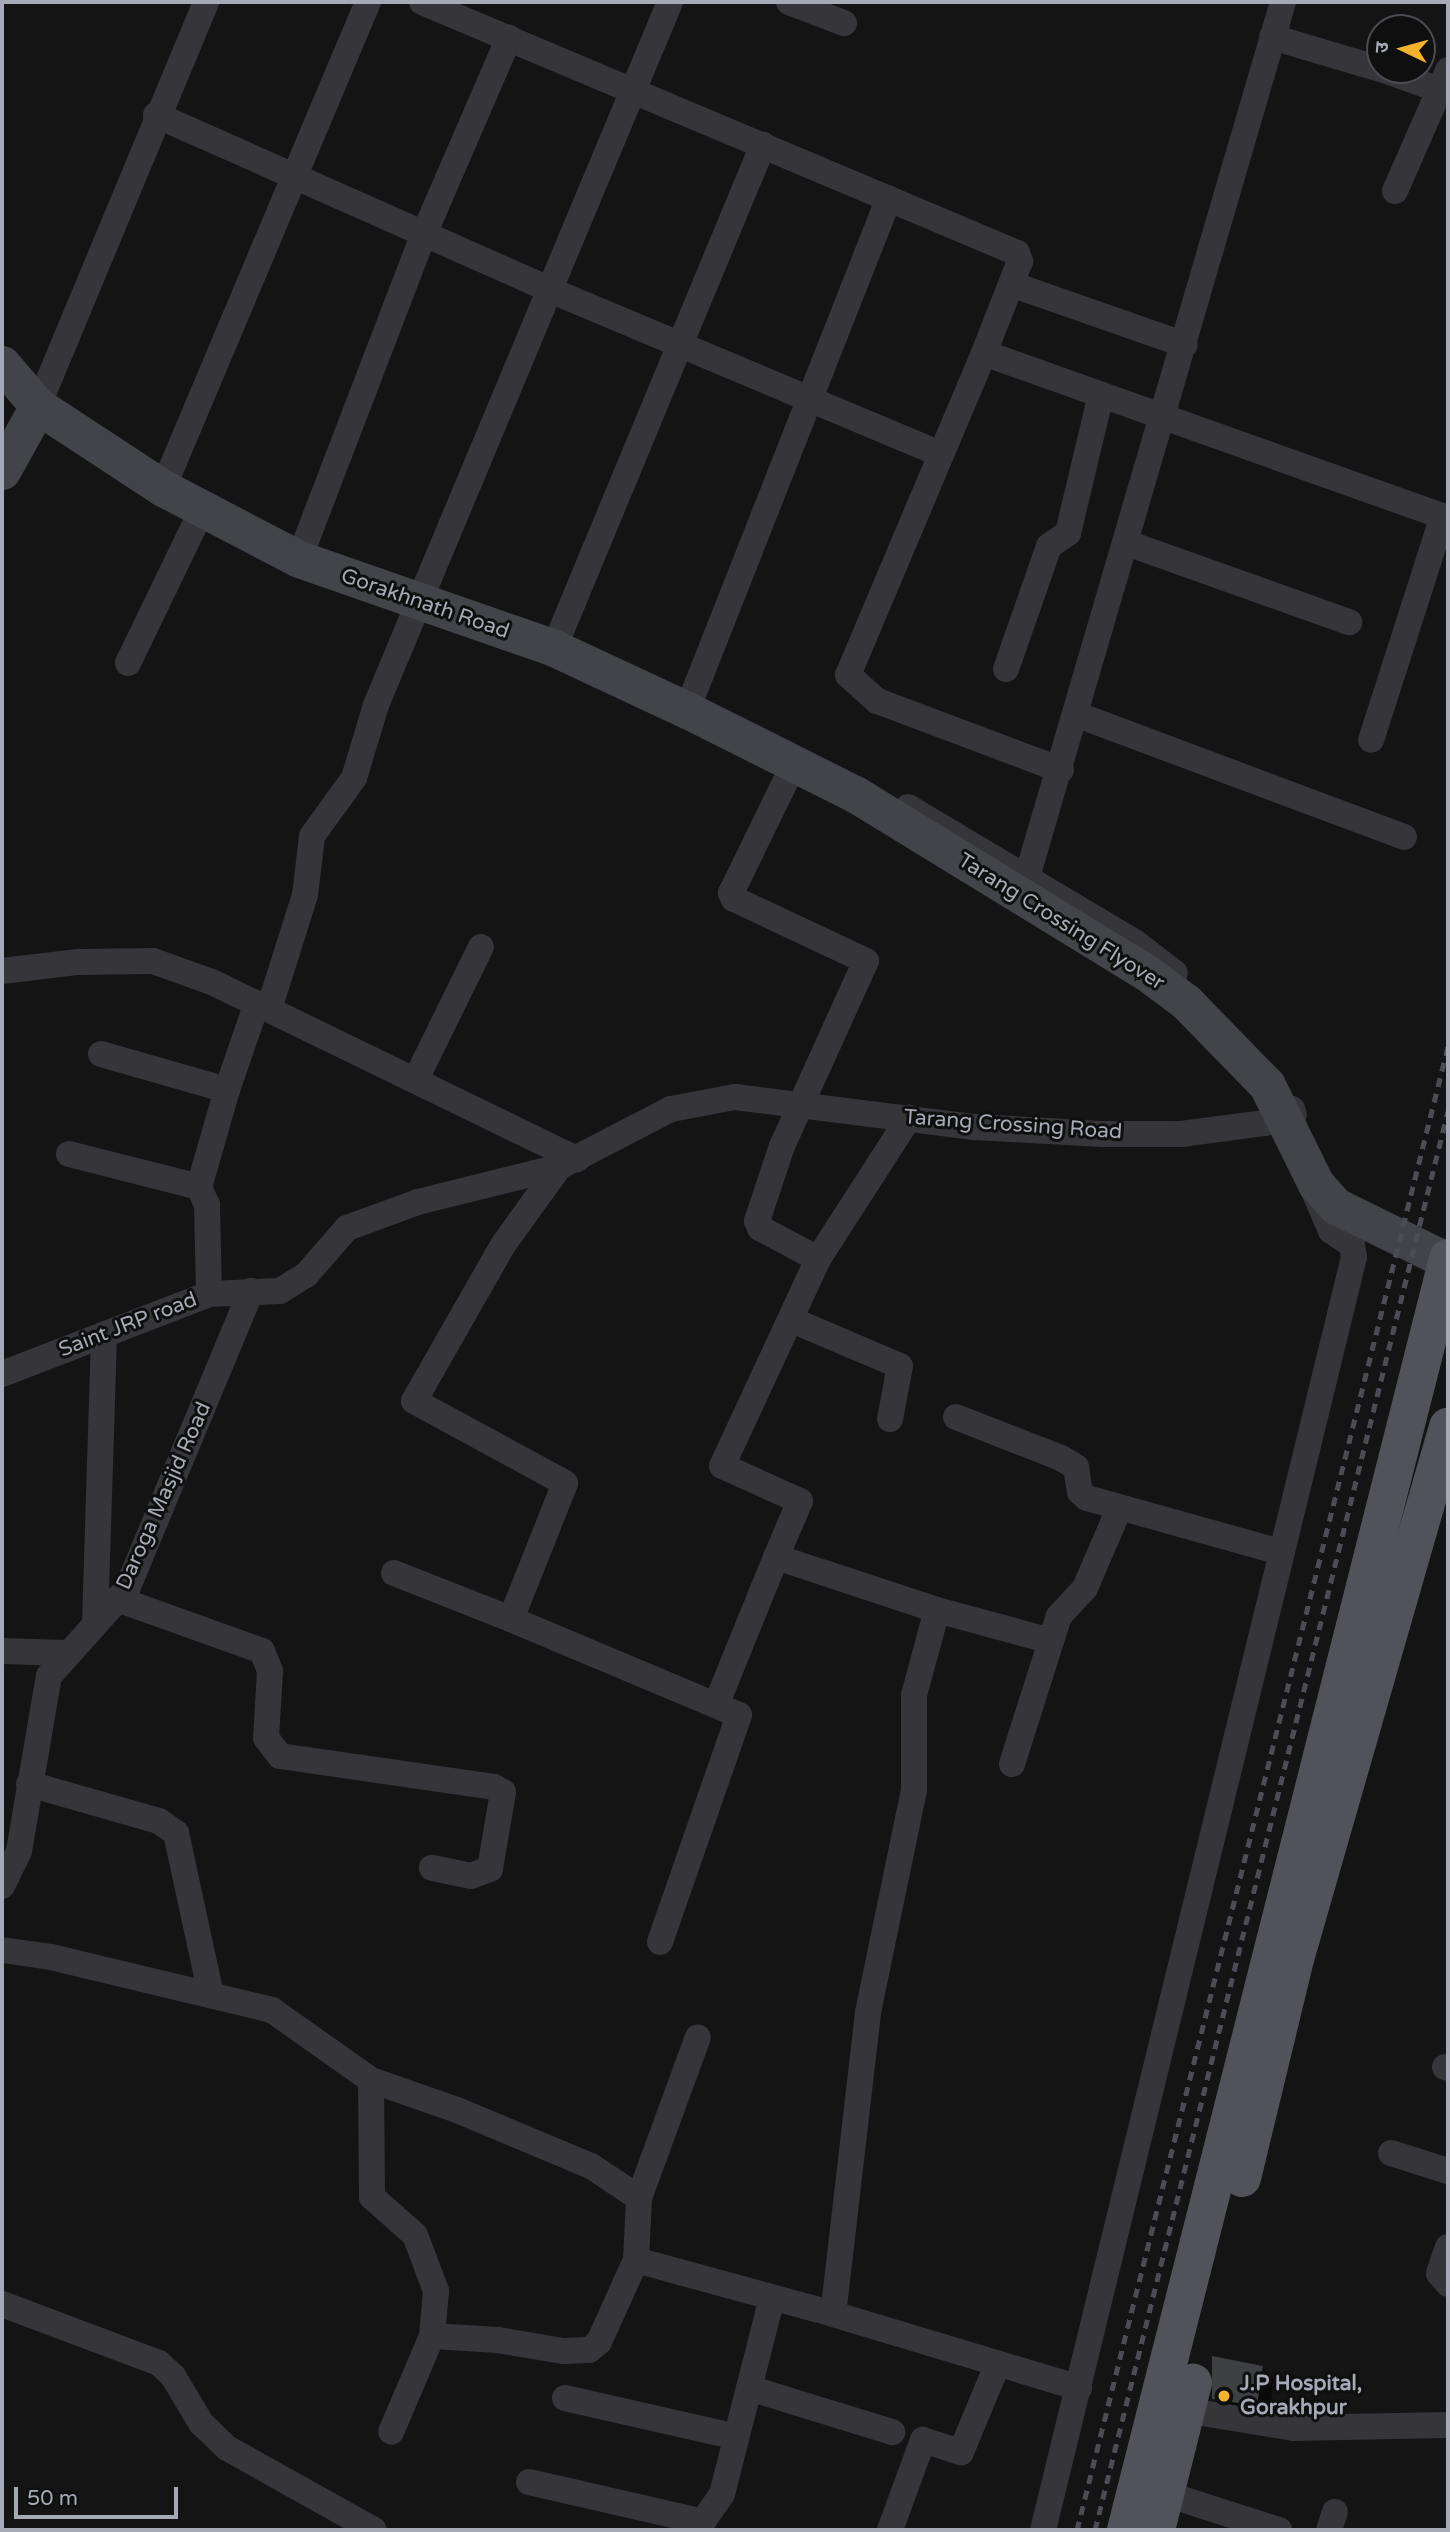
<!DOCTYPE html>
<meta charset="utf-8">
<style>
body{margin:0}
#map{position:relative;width:1450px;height:2532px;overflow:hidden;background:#141415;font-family:"Varela Round","Noto Sans Devanagari",sans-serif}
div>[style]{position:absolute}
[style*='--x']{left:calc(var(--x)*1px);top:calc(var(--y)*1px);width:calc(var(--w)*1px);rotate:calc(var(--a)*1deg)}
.shadow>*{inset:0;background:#0007}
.building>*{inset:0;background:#3e3f42}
.street>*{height:26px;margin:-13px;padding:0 13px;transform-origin:13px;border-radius:13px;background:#35353a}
.secondary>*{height:37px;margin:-18.5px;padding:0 18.5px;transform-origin:18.5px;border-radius:18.5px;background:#43444a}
.primary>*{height:38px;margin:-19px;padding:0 19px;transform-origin:19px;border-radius:19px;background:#51525a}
.rail>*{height:5px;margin-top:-2.5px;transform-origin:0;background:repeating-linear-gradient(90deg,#4c4d54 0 9px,transparent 0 16px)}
.dots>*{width:19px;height:19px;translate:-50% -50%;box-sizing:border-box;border:4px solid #0f0f10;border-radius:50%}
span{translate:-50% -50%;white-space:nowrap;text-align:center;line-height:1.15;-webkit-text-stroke:6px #0f0f10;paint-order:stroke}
.street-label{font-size:21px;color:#a5aab6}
.poi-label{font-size:21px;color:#a5aab6;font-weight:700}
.left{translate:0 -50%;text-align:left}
.frame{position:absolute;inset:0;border:4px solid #a5aab6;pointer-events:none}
.north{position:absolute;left:1366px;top:14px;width:70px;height:70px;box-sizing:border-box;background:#0f0f10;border:2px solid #4b4d52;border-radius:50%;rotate:275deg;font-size:19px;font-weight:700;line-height:28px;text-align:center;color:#a5aab6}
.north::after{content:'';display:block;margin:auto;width:24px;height:32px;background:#f4b32d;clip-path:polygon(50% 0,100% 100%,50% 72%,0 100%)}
.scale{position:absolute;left:14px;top:2487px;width:164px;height:32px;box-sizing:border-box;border:4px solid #a5aab6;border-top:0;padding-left:9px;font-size:21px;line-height:24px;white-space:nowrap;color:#a5aab6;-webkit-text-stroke:5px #0f0f10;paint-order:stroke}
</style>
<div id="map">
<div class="shadow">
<div style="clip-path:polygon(1262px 2367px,1274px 2380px,1269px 2417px,1226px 2410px,1213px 2398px)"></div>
</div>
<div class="building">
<div style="clip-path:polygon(1212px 2356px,1263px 2366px,1257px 2406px,1212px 2399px)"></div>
</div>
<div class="street">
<div style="--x:422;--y:2;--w:646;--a:22.87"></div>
<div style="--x:1017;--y:253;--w:9;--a:69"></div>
<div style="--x:1020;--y:261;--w:99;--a:111.4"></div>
<div style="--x:789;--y:2;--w:59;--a:20.9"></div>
<div style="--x:1272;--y:37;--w:113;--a:16.5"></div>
<div style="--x:1384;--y:70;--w:68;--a:19.8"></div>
<div style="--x:156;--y:115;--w:431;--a:23.9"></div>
<div style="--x:550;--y:290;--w:424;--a:22.8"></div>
<div style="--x:1395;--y:191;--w:132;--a:-66.3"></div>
<div style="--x:1011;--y:284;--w:184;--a:19.3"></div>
<div style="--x:38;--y:406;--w:438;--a:-67.4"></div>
<div style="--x:163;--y:488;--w:527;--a:-67.13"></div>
<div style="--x:1127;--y:543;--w:236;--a:19.6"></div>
<div style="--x:299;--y:559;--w:348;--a:-69"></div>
<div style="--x:424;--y:234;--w:214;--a:-66.6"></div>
<div style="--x:554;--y:648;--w:545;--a:-67.44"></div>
<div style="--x:128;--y:663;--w:172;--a:-64.2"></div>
<div style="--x:1006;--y:669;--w:130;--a:-70.7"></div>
<div style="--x:1049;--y:546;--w:23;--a:-34"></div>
<div style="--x:1068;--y:533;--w:142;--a:-76.6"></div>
<div style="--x:687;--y:710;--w:550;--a:-68.47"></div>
<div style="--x:1078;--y:715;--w:348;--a:20.5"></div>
<div style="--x:1061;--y:770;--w:197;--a:-159.4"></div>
<div style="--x:877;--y:701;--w:39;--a:-138"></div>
<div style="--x:848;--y:675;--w:350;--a:-67.1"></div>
<div style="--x:984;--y:353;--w:487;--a:19.6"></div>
<div style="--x:1443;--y:516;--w:235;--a:107.8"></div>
<div style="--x:908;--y:807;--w:265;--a:30.8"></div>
<div style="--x:1136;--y:943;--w:49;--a:37.6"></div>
<div style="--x:1027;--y:877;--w:912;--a:-73.69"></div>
<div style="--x:2;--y:971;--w:77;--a:-6.8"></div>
<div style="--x:78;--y:962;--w:75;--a:-0.8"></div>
<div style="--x:153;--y:961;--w:63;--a:19.6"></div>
<div style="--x:212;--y:982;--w:406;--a:25.9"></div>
<div style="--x:269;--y:1009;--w:120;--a:-72.5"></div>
<div style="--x:305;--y:895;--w:59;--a:-83.2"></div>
<div style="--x:312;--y:836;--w:72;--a:-54.1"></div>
<div style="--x:354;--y:778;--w:76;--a:-73.2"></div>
<div style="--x:376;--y:705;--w:762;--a:-67.3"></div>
<div style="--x:101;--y:1054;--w:131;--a:15.9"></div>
<div style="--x:227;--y:1090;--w:101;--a:106.1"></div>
<div style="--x:416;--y:1079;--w:147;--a:-63.8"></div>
<div style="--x:227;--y:1090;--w:92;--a:-71"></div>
<div style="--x:69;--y:1154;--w:134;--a:14.2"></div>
<div style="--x:199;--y:1187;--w:20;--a:66"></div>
<div style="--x:207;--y:1205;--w:89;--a:88.7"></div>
<div style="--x:818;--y:1259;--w:168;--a:-57.2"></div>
<div style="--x:792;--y:1320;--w:117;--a:23.1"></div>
<div style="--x:900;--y:1366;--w:54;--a:100.7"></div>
<div style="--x:2;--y:1374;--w:222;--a:-21.1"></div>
<div style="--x:209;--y:1294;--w:71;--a:-2.4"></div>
<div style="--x:280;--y:1291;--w:31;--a:-32"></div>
<div style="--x:306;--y:1275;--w:62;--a:-48.9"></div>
<div style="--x:347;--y:1228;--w:76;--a:-20.1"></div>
<div style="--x:418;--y:1202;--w:145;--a:-13.9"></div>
<div style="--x:956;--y:1417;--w:113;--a:21.3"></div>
<div style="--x:1061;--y:1458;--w:17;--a:31"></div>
<div style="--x:1076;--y:1467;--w:25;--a:81"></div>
<div style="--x:1080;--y:1492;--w:9;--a:41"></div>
<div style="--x:1087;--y:1498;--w:201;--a:15.6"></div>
<div style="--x:776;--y:1557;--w:61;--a:-66.8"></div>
<div style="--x:800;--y:1501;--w:85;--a:-155.8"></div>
<div style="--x:722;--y:1466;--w:228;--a:-65.1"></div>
<div style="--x:818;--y:1259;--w:66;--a:-151.9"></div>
<div style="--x:760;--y:1228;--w:8;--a:-113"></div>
<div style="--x:757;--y:1221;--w:79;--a:-71.6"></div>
<div style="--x:782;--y:1146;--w:203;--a:-65.6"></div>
<div style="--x:866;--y:961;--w:146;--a:-154.8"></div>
<div style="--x:734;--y:899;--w:7;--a:-117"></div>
<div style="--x:731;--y:893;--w:144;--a:-64"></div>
<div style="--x:394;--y:1573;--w:126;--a:21.5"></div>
<div style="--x:117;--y:1599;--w:154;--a:19.7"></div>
<div style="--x:262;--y:1651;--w:22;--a:68"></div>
<div style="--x:270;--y:1671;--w:67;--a:93.4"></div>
<div style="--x:266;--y:1738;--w:23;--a:52"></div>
<div style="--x:280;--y:1756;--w:216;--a:8.2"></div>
<div style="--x:494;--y:1787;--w:10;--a:29"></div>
<div style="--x:503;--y:1792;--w:78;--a:99.6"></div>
<div style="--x:490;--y:1869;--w:20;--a:160"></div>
<div style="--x:471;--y:1876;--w:40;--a:-168"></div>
<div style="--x:937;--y:1610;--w:88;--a:105.1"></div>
<div style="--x:914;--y:1695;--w:95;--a:90"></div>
<div style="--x:914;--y:1790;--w:228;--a:101.7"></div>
<div style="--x:868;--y:2013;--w:303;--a:96.6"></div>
<div style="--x:833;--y:2314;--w:257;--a:16.7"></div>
<div style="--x:95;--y:1623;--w:289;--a:-88.2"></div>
<div style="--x:2;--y:1651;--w:65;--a:1.8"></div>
<div style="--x:716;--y:1705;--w:160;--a:-67.9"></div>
<div style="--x:776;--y:1557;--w:169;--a:18.2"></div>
<div style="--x:937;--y:1610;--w:118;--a:15.2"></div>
<div style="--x:1012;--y:1764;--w:155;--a:-72.4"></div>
<div style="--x:1059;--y:1616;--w:38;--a:-47"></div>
<div style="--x:1085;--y:1588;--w:86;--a:-66.7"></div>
<div style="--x:29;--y:1784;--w:135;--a:15.9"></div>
<div style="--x:159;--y:1821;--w:21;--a:35"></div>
<div style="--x:176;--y:1833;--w:166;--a:77.8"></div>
<div style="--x:2;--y:1886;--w:39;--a:-64"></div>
<div style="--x:19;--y:1851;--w:178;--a:-80.3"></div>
<div style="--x:49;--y:1676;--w:117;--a:-48.1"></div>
<div style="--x:127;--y:1589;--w:323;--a:-67.4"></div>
<div style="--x:660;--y:1942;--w:240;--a:-70.8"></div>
<div style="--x:739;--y:1715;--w:247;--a:-157.2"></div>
<div style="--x:511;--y:1619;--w:146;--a:-68.3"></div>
<div style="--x:565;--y:1483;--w:172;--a:-151.5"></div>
<div style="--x:414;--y:1401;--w:180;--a:-60.3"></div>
<div style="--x:503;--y:1245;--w:96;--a:-54.3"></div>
<div style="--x:559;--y:1167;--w:126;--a:-27.4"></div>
<div style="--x:671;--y:1109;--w:65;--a:-10.6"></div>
<div style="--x:735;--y:1097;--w:241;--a:7.2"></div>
<div style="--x:974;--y:1127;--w:128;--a:3.1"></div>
<div style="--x:1102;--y:1134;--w:79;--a:0"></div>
<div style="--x:1181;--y:1134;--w:85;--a:-7.5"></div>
<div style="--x:1265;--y:1123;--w:30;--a:-27"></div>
<div style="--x:1292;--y:1109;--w:6;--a:72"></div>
<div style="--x:2;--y:1950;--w:49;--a:8.1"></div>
<div style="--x:51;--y:1957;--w:227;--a:13.5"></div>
<div style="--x:272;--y:2010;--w:121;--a:35.3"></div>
<div style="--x:371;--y:2080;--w:91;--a:19.2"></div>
<div style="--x:457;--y:2110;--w:145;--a:22.7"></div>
<div style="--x:591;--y:2166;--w:58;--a:33.7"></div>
<div style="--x:1445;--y:2067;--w:3;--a:18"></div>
<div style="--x:371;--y:2080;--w:117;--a:89.5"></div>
<div style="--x:372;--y:2197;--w:57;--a:41.5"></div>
<div style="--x:415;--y:2235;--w:60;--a:69.4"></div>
<div style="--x:436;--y:2291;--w:45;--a:95.1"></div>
<div style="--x:432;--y:2336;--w:104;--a:113.1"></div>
<div style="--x:1391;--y:2153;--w:60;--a:17.5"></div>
<div style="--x:1448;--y:2247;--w:28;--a:109"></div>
<div style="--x:1439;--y:2273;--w:14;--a:51"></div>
<div style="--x:636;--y:2260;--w:204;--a:15.3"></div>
<div style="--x:2;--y:2304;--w:168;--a:20.6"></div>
<div style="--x:159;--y:2363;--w:19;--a:43"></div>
<div style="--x:173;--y:2376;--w:55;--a:59.2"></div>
<div style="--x:201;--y:2423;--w:36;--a:44"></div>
<div style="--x:227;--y:2448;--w:168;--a:29.2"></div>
<div style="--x:432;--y:2336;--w:66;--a:3.5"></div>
<div style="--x:498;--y:2340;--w:66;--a:9.6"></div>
<div style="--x:563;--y:2351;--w:26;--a:-2"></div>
<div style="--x:589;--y:2350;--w:13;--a:-39"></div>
<div style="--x:599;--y:2342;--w:90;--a:-65.7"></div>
<div style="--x:636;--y:2260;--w:62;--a:-87.2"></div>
<div style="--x:639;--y:2198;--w:171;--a:-69.9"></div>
<div style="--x:749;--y:2388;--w:150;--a:17.1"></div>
<div style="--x:565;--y:2398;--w:176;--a:12.8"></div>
<div style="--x:1172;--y:2408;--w:124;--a:9.3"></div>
<div style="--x:1294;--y:2428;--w:154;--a:-1.1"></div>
<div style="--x:529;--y:2482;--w:179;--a:12.9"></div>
<div style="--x:1166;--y:2494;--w:119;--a:17.7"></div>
<div style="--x:697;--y:2530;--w:44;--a:-55.2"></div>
<div style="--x:722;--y:2494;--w:202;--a:-75.7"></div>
<div style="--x:890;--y:2530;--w:96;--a:-69.9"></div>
<div style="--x:923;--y:2440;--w:40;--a:18"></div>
<div style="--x:961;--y:2452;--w:96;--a:-67.4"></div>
<div style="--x:1043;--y:2530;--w:1310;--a:-76.27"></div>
<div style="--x:1354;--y:1257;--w:12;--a:-99"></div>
<div style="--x:1352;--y:1245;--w:25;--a:-146"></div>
<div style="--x:1331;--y:1231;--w:46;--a:-113.2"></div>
<div style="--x:1329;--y:2530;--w:19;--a:-72"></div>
</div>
<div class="secondary">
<div style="--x:2;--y:364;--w:55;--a:49.4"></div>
<div style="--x:38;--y:406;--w:149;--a:33.3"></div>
<div style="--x:163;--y:488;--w:153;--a:27.6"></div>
<div style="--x:299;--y:559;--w:270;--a:19.2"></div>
<div style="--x:554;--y:648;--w:147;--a:25"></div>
<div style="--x:687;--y:710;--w:188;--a:26.6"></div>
<div style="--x:855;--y:794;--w:342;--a:31.5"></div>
<div style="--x:1147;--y:973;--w:49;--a:36.6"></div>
<div style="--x:1186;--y:1002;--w:116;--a:45.7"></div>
<div style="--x:1267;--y:1085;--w:110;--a:63.7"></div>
<div style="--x:1316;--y:1184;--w:30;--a:48"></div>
<div style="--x:1336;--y:1206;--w:125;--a:26.2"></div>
<div style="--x:2;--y:471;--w:74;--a:-61"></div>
</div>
<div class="primary">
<div style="--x:1242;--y:2178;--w:225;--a:-76.4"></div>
<div style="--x:1295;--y:1959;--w:554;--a:-73.96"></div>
<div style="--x:1126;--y:2530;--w:1312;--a:-75.79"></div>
<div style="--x:1156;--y:2530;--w:152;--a:-75.9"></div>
</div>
<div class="rail">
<div style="--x:1077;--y:2530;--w:1530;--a:-75.96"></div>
<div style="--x:1095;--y:2530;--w:1462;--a:-76.03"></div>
</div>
<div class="dots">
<div style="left:1224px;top:2396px;background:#f4b32d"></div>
</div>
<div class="street-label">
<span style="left:425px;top:604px;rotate:19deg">Gorakhnath Road</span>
<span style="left:1061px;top:922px;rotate:32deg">Tarang Crossing Flyover</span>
<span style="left:1013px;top:1125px;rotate:4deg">Tarang Crossing Road</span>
<span style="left:128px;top:1325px;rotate:-21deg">Saint JRP road</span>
<span style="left:164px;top:1496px;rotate:-66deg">Daroga Masjid Road</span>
</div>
<div class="poi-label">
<span class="left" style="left:1240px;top:2396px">J.P Hospital,<br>Gorakhpur</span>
</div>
<div class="frame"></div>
<div class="north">उ</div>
<div class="scale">50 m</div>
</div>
